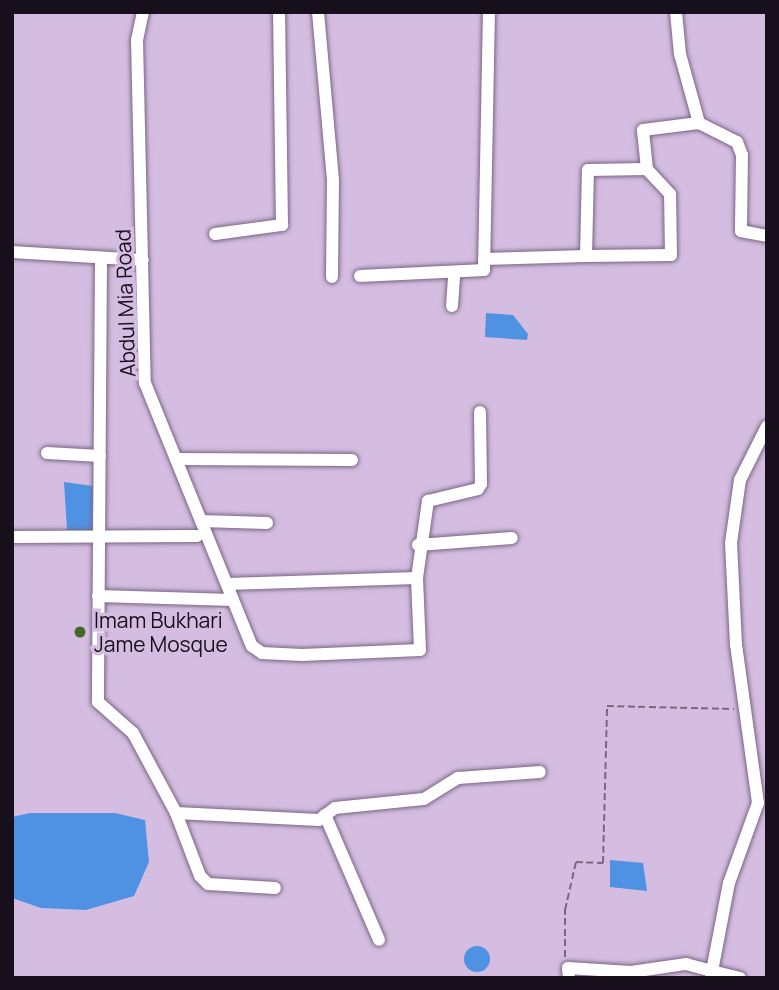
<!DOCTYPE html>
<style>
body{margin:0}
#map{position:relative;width:779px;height:990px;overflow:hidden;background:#d4bde0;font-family:Manrope,sans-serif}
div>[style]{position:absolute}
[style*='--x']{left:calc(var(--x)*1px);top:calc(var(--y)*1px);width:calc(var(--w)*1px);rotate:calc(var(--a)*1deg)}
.water>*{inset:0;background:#4f92e3}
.round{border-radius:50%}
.path>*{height:2px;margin-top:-1px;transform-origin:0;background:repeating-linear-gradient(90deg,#786880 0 7px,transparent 0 10.5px)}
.roads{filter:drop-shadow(0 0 2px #7a6585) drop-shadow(0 0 2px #7a6585)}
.minor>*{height:12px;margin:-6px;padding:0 6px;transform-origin:6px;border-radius:6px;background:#fff}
.dots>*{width:19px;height:19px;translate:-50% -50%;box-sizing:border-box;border:4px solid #d4bde0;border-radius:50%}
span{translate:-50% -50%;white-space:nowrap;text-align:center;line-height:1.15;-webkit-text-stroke:7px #d4bde0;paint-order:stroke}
.street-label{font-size:21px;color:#170f1b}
.poi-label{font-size:21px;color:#170f1b}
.left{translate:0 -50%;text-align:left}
.frame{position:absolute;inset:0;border:14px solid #170f1b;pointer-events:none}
</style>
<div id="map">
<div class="water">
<div style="clip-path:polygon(486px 313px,513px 315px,528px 334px,527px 340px,485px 337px)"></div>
<div style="clip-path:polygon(64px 482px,93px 486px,92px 531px,67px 530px)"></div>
<div style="clip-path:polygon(30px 813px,115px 813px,145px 820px,149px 862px,134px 896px,86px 910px,41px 908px,12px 898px,12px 817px)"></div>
<div style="clip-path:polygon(610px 860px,643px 863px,647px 891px,610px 887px)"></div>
<div class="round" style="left:464px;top:946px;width:26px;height:26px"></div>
</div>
<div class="path">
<div style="--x:565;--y:957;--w:47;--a:-90"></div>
<div style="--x:565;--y:910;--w:49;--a:-77.1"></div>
<div style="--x:576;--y:862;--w:27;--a:2"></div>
<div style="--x:603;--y:863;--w:157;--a:-88.5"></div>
<div style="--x:607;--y:706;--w:127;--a:1.4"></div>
</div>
<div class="roads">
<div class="minor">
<div style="--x:143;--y:12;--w:29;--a:102"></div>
<div style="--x:137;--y:40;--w:343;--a:88.7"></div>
<div style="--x:145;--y:383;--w:284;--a:67.9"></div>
<div style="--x:252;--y:646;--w:12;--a:35"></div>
<div style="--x:262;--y:653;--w:40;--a:2.9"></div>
<div style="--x:302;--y:655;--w:118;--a:-2.4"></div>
<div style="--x:420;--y:650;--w:72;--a:-92.4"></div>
<div style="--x:318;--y:12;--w:169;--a:84.9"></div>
<div style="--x:333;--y:180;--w:97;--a:90.6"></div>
<div style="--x:676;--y:12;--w:42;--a:84.6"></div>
<div style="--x:680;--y:54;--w:72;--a:74.6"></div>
<div style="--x:699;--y:123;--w:42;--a:26.6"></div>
<div style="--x:737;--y:142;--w:14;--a:69"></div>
<div style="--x:742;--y:155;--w:76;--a:90.8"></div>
<div style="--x:741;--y:231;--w:26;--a:11"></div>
<div style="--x:215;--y:234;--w:68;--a:-7.7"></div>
<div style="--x:282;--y:225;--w:213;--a:-90.8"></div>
<div style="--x:12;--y:252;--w:131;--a:3.5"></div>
<div style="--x:586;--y:256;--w:85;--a:-0.7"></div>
<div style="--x:671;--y:255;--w:61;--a:-90.9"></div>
<div style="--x:670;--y:194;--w:34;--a:-133"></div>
<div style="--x:101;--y:259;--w:443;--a:90.4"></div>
<div style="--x:98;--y:702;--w:47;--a:41.5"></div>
<div style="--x:133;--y:733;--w:91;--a:61.7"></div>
<div style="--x:176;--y:813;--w:143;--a:2.8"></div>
<div style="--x:319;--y:820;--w:20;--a:-37"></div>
<div style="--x:335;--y:808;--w:89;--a:-5.8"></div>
<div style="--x:424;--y:799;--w:40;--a:-32"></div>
<div style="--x:458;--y:778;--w:82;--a:-4.2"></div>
<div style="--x:484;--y:259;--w:102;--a:-1.7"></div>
<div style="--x:586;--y:256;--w:86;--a:-88.7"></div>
<div style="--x:588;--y:170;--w:59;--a:-1"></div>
<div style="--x:647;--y:169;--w:39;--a:-96"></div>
<div style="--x:643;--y:130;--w:56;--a:-7.1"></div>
<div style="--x:360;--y:276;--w:124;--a:-2.8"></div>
<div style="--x:484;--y:270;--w:258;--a:-88.9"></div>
<div style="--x:452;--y:306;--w:32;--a:-86"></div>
<div style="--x:47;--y:453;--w:53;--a:3.2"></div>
<div style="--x:176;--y:459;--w:176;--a:0.3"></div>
<div style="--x:201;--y:521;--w:66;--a:1.7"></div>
<div style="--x:12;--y:537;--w:185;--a:-0.3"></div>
<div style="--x:418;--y:545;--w:94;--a:-4.3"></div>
<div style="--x:227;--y:584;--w:190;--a:-1.8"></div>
<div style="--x:417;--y:578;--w:78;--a:-81.9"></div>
<div style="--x:428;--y:501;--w:51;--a:-13.5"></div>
<div style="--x:478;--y:489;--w:6;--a:-59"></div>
<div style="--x:481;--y:484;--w:72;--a:-90.8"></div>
<div style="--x:98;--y:596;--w:135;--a:1.7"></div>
<div style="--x:176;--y:813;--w:67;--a:69.1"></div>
<div style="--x:200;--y:876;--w:11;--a:45"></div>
<div style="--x:208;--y:884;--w:67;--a:3.4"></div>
<div style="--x:325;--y:815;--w:136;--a:66.6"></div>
<div style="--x:569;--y:978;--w:10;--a:-96"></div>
<div style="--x:568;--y:968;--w:63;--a:3.6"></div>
<div style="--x:631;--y:972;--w:56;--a:-8.3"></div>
<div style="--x:686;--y:964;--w:27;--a:15"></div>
<div style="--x:712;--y:971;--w:7;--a:98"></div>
<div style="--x:740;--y:978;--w:29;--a:-166"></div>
<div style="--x:712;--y:971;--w:90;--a:-79.1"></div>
<div style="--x:729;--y:883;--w:85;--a:-70.1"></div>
<div style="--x:758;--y:803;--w:160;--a:-97.9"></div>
<div style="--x:736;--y:645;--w:102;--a:-92.8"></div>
<div style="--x:731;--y:543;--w:64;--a:-81.9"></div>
<div style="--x:740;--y:480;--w:60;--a:-63.4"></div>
</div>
</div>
<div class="dots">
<div style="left:80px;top:632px;background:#426925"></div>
</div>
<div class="street-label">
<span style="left:125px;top:303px;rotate:-92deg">Abdul Mia Road</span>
</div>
<div class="poi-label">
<span class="left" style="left:94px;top:632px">Imam Bukhari<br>Jame Mosque</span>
</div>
<div class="frame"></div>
</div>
